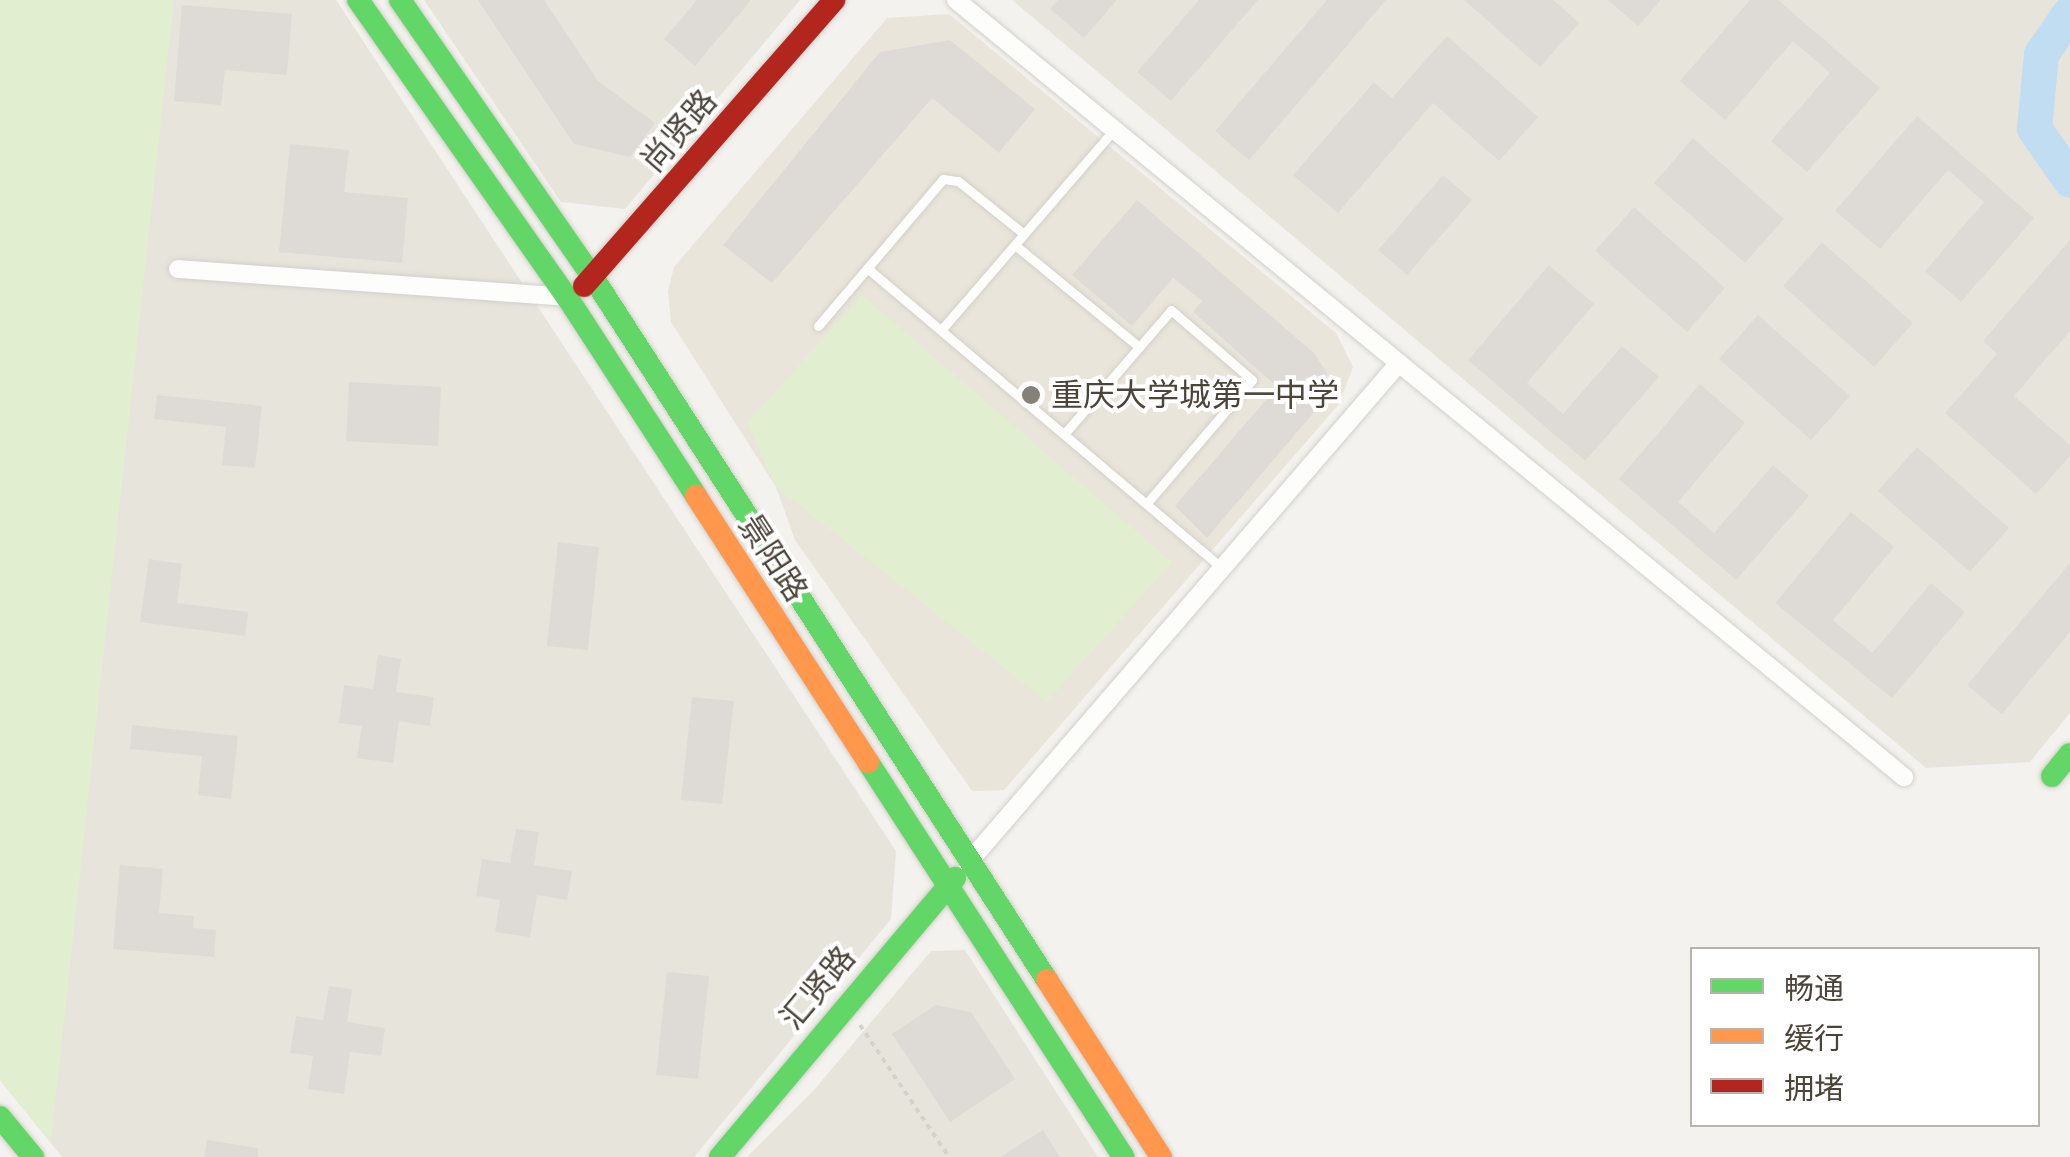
<!DOCTYPE html>
<meta charset="utf-8">
<style>
body{margin:0}
#map{position:relative;width:2070px;height:1157px;overflow:hidden;background:#f4f2ee;font-family:"Fira Sans Condensed","Noto Sans SC",sans-serif}
div>[style]{position:absolute}
[style*='--x']{left:calc(var(--x)*1px);top:calc(var(--y)*1px);width:calc(var(--w)*1px);rotate:calc(var(--a)*1deg)}
.residential>*{inset:0;background:#e7e4dc}
.education>*{inset:0;background:#eae5da}
.green>*{inset:0;background:#e1eecf}
.river>*{height:35px;margin:-17.5px;padding:0 17.5px;transform-origin:17.5px;border-radius:17.5px;background:#c0ddf1}
.building>*{inset:0;background:#dedbd6}
.path>*{height:4px;margin-top:-2px;transform-origin:0;background:repeating-linear-gradient(90deg,#d3d2cc 0 5px,transparent 0 10px)}
.roads{filter:drop-shadow(0 0 2px #d2d0cb) drop-shadow(0 0 2px #d2d0cb)}
.lane>*{height:9px;margin:-4.5px;padding:0 4.5px;transform-origin:4.5px;border-radius:4.5px;background:#fdfdfc}
.street>*{height:18px;margin:-9px;padding:0 9px;transform-origin:9px;border-radius:9px;background:#fdfdfc}
.fast>*{height:22px;margin:-11px;padding:0 11px;transform-origin:11px;border-radius:11px;background:#63d668}
.slow>*{height:22px;margin:-11px;padding:0 11px;transform-origin:11px;border-radius:11px;background:#ff974d}
.jam>*{height:22px;margin:-11px;padding:0 11px;transform-origin:11px;border-radius:11px;background:#b3261e}
.dots>*{width:28px;height:28px;translate:-50% -50%;box-sizing:border-box;border:5px solid #fff;border-radius:50%}
span{translate:-50% -50%;white-space:nowrap;text-align:center;line-height:1.15;-webkit-text-stroke:8px #fff;paint-order:stroke}
.street-label{font-size:32px;color:#4b4439}
.poi-label{font-size:32px;color:#4b4439}
.left{translate:0 -50%;text-align:left}
.legend{position:absolute;left:1690px;top:947px;width:350px;height:180px;box-sizing:border-box;background:#fff;border:2px solid #b7b4b0;margin:0;padding:12px 18px;list-style:none;font-size:30px;color:#4b4439}
.legend li{display:flex;align-items:center;gap:20px;height:50px}
.legend b{width:50px;border:2px solid #b7b4b0}
</style>
<div id="map">
<div class="residential">
<div style="clip-path:polygon(0 0,336px 0,896px 851px,891px 919px,694px 1157px,62px 1157px,0 1080px)"></div>
<div style="clip-path:polygon(424px 0,800px 0,625px 209px,561px 202px)"></div>
<div style="clip-path:polygon(1012px 0,2070px 0,2070px 713px,2030px 762px,1926px 768px)"></div>
<div style="clip-path:polygon(965px 950px,1098px 1157px,747px 1157px,814px 1090px,931px 951px)"></div>
</div>
<div class="education">
<div style="clip-path:polygon(949px 14px,1336px 333px,1353px 367px,1339px 404px,1004px 790px,972px 791px,795px 540px,776px 487px,671px 322px,668px 291px,674px 267px,887px 18px)"></div>
</div>
<div class="green">
<div style="clip-path:polygon(0 0,174px 0,51px 1143px,0 1080px)"></div>
<div style="clip-path:polygon(862px 295px,1172px 562px,1047px 702px,776px 487px,747px 423px)"></div>
</div>
<div class="river">
<div style="--x:2070;--y:12;--w:51;--a:124.6"></div>
<div style="--x:2041;--y:54;--w:74;--a:95.4"></div>
<div style="--x:2034;--y:128;--w:63;--a:55.3"></div>
</div>
<div class="building">
<div style="clip-path:polygon(478px 0,544px 0,598px 81px,655px 123px,630px 157px,574px 144px)"></div>
<div style="clip-path:polygon(697px 0,751px 0,695px 66px,664px 39px)"></div>
<div style="clip-path:polygon(1058px 0,1117px 0,1084px 38px,1050px 9px)"></div>
<div style="clip-path:polygon(1199px 0,1258px 0,1171px 101px,1137px 72px)"></div>
<div style="clip-path:polygon(1327px 0,1386px 0,1249px 160px,1215px 131px)"></div>
<div style="clip-path:polygon(1464px 0,1553px 0,1579px 23px,1540px 67px)"></div>
<div style="clip-path:polygon(1608px 0,1661px 0,1638px 26px)"></div>
<div style="clip-path:polygon(1750px 0,1778px 0,1880px 88px,1807px 172px,1771px 141px,1830px 73px,1793px 41px,1725px 120px,1680px 81px)"></div>
<div style="clip-path:polygon(182px 5px,292px 14px,287px 75px,225px 70px,221px 105px,174px 101px)"></div>
<div style="clip-path:polygon(1447px 36px,1538px 117px,1499px 161px,1433px 103px,1338px 213px,1293px 175px,1374px 82px,1392px 98px)"></div>
<div style="clip-path:polygon(950px 40px,1035px 109px,999px 153px,932px 98px,772px 283px,723px 245px,880px 52px)"></div>
<div style="clip-path:polygon(1917px 116px,2034px 218px,1961px 302px,1925px 271px,1984px 202px,1948px 170px,1880px 249px,1835px 211px)"></div>
<div style="clip-path:polygon(1693px 138px,1784px 219px,1745px 263px,1654px 183px)"></div>
<div style="clip-path:polygon(290px 144px,349px 150px,344px 192px,408px 198px,402px 263px,279px 252px)"></div>
<div style="clip-path:polygon(1443px 175px,1472px 200px,1407px 275px,1378px 250px)"></div>
<div style="clip-path:polygon(1137px 200px,1314px 353px,1327px 373px,1321px 404px,1207px 538px,1175px 506px,1277px 387px,1193px 312px,1202px 301px,1173px 278px,1132px 326px,1072px 275px)"></div>
<div style="clip-path:polygon(1634px 207px,1725px 288px,1687px 332px,1595px 251px)"></div>
<div style="clip-path:polygon(2070px 240px,2070px 331px,2014px 396px,2070px 445px,2070px 456px,2036px 494px,1945px 413px,1997px 354px,1983px 341px)"></div>
<div style="clip-path:polygon(1822px 242px,1913px 323px,1874px 367px,1783px 286px)"></div>
<div style="clip-path:polygon(1549px 265px,1594px 304px,1527px 383px,1563px 414px,1622px 346px,1659px 377px,1585px 461px,1468px 360px)"></div>
<div style="clip-path:polygon(1758px 315px,1850px 396px,1811px 440px,1719px 359px)"></div>
<div style="clip-path:polygon(349px 382px,441px 387px,438px 446px,346px 441px)"></div>
<div style="clip-path:polygon(1700px 384px,1745px 423px,1678px 502px,1714px 533px,1773px 465px,1809px 496px,1736px 580px,1619px 479px)"></div>
<div style="clip-path:polygon(157px 395px,262px 406px,255px 468px,222px 465px,226px 427px,154px 419px)"></div>
<div style="clip-path:polygon(1917px 447px,2009px 528px,1970px 572px,1878px 491px)"></div>
<div style="clip-path:polygon(1851px 512px,1894px 547px,1833px 620px,1872px 653px,1931px 583px,1965px 612px,1892px 698px,1775px 603px)"></div>
<div style="clip-path:polygon(558px 542px,599px 547px,588px 650px,547px 646px)"></div>
<div style="clip-path:polygon(149px 559px,182px 564px,177px 603px,248px 612px,245px 636px,140px 622px)"></div>
<div style="clip-path:polygon(2070px 563px,2070px 632px,2002px 714px,1967px 685px)"></div>
<div style="clip-path:polygon(378px 655px,401px 659px,396px 692px,434px 697px,430px 726px,399px 721px,393px 763px,357px 758px,362px 726px,339px 723px,344px 685px,373px 689px)"></div>
<div style="clip-path:polygon(692px 697px,734px 701px,722px 804px,681px 800px)"></div>
<div style="clip-path:polygon(132px 725px,238px 736px,231px 799px,198px 795px,202px 756px,130px 749px)"></div>
<div style="clip-path:polygon(516px 829px,539px 832px,534px 865px,572px 871px,567px 900px,537px 895px,530px 937px,495px 932px,500px 900px,476px 896px,482px 859px,510px 863px)"></div>
<div style="clip-path:polygon(120px 865px,163px 869px,159px 913px,194px 916px,193px 928px,216px 930px,214px 957px,113px 949px)"></div>
<div style="clip-path:polygon(667px 972px,709px 976px,698px 1079px,656px 1075px)"></div>
<div style="clip-path:polygon(329px 986px,352px 989px,347px 1022px,385px 1028px,381px 1056px,350px 1052px,344px 1094px,308px 1089px,313px 1056px,290px 1053px,296px 1016px,323px 1020px)"></div>
<div style="clip-path:polygon(935px 1005px,971px 1012px,1015px 1079px,950px 1122px,892px 1034px)"></div>
<div style="clip-path:polygon(1043px 1130px,1060px 1157px,1000px 1157px)"></div>
<div style="clip-path:polygon(207px 1140px,258px 1148px,258px 1157px,204px 1157px)"></div>
</div>
<div class="path">
<div style="--x:860;--y:1025;--w:159;--a:56"></div>
</div>
<div class="roads">
<div class="lane">
<div style="--x:1015;--y:245;--w:161;--a:39.4"></div>
<div style="--x:867;--y:268;--w:465;--a:40.2"></div>
<div style="--x:818;--y:326;--w:193;--a:-49.6"></div>
<div style="--x:943;--y:179;--w:15;--a:8"></div>
<div style="--x:958;--y:181;--w:85;--a:38.8"></div>
<div style="--x:942;--y:329;--w:263;--a:-49.2"></div>
<div style="--x:1065;--y:433;--w:162;--a:-49.2"></div>
<div style="--x:1171;--y:310;--w:107;--a:40.8"></div>
<div style="--x:1252;--y:380;--w:162;--a:130.5"></div>
</div>
<div class="street">
<div style="--x:956;--y:0;--w:1226;--a:39.34"></div>
<div style="--x:178;--y:269;--w:390;--a:4.1"></div>
<div style="--x:968;--y:863;--w:660;--a:-49.24"></div>
</div>
<div class="fast">
<div style="--x:358;--y:0;--w:363;--a:54.9"></div>
<div style="--x:567;--y:297;--w:237;--a:57"></div>
<div style="--x:400;--y:0;--w:340;--a:55.2"></div>
<div style="--x:594;--y:279;--w:835;--a:57.13"></div>
<div style="--x:868;--y:762;--w:471;--a:57.1"></div>
<div style="--x:2052;--y:776;--w:28;--a:-51"></div>
<div style="--x:0;--y:1117;--w:52;--a:50.5"></div>
<div style="--x:720;--y:1157;--w:365;--a:-49.9"></div>
</div>
<div class="slow">
<div style="--x:696;--y:496;--w:317;--a:57.1"></div>
<div style="--x:1047;--y:980;--w:211;--a:57.2"></div>
</div>
<div class="jam">
<div style="--x:584;--y:286;--w:380;--a:-48.8"></div>
</div>
</div>
<div class="dots">
<div style="left:1031px;top:395px;background:#868178"></div>
</div>
<div class="street-label">
<span style="left:679px;top:131px;rotate:-49deg">尚贤路</span>
<span style="left:773px;top:558px;rotate:57deg">景阳路</span>
<span style="left:818px;top:988px;rotate:-50deg">汇贤路</span>
</div>
<div class="poi-label">
<span class="left" style="left:1051px;top:395px">重庆大学城第一中学</span>
</div>
<ul class="legend">
<li><b style="height:12px;background:#63d668"></b>畅通</li>
<li><b style="height:12px;background:#ff974d"></b>缓行</li>
<li><b style="height:12px;background:#b3261e"></b>拥堵</li>
</ul>
</div>
